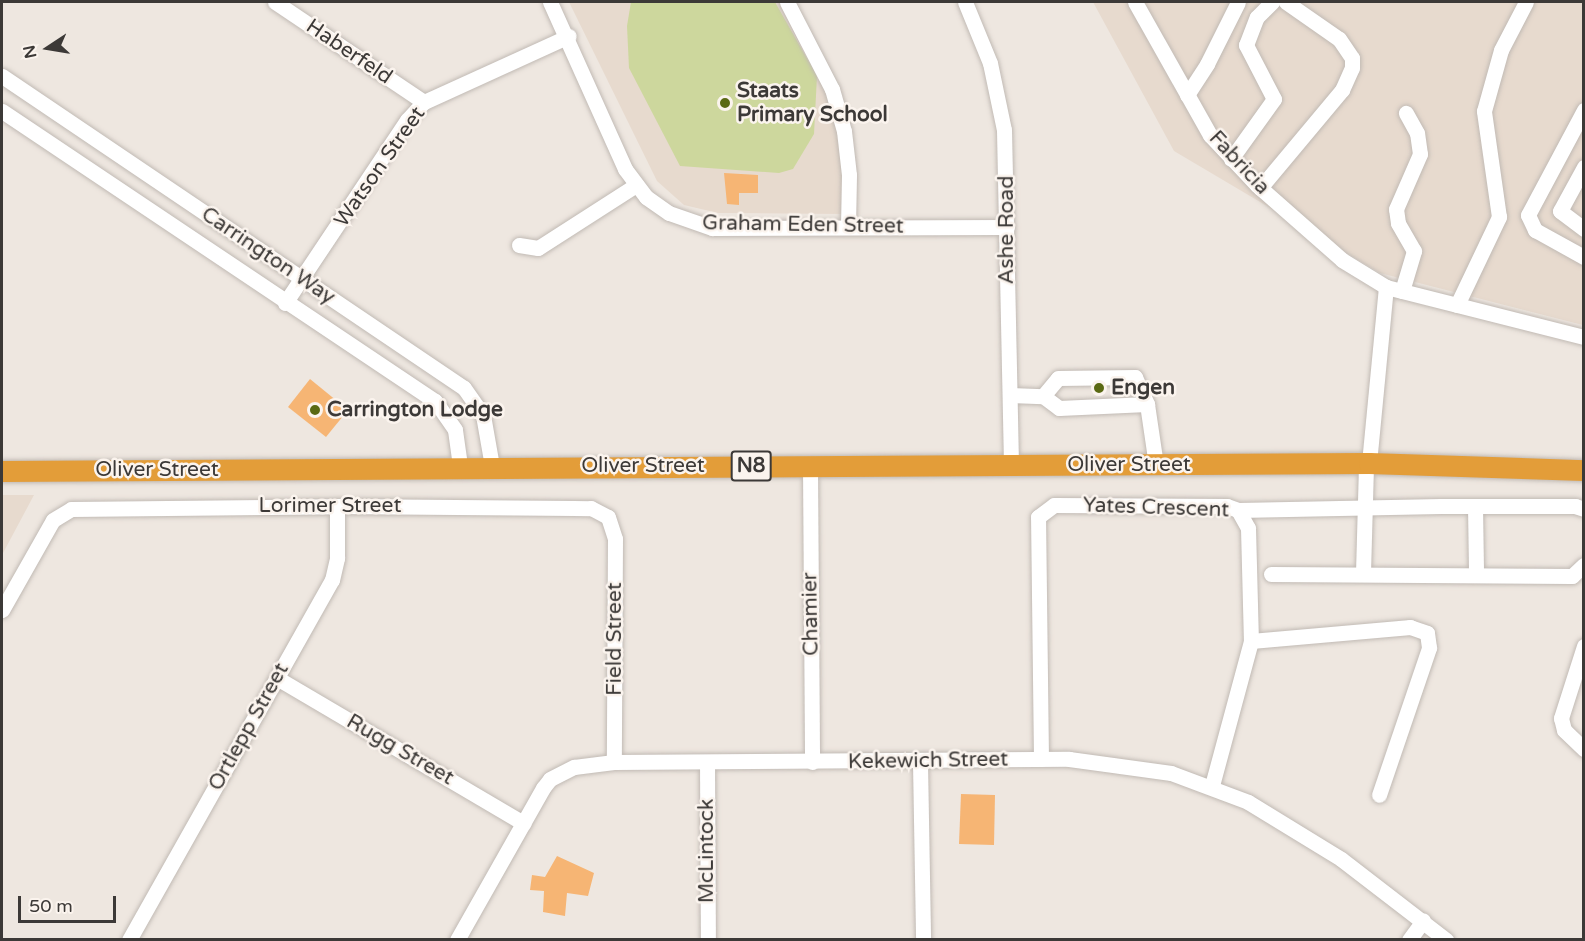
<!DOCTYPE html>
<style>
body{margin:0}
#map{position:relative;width:1585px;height:941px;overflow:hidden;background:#eee7e0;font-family:"Varela Round",sans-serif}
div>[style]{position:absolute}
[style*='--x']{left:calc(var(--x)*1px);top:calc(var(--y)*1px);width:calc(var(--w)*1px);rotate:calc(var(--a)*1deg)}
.built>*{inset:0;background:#e7dace}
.green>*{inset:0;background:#cdd79d}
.building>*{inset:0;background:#f6b574}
.roads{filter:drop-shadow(0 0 2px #c1bab4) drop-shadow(0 0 2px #c1bab4)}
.minor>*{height:15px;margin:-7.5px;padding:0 7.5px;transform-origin:7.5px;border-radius:7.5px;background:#fff}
.highway>*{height:21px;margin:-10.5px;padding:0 10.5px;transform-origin:10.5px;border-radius:10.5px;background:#e39d39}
.dots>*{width:16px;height:16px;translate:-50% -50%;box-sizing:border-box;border:3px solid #fbf4ee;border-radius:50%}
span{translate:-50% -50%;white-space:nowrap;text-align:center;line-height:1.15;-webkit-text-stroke:5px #fbf4ee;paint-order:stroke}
.shield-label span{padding:2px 4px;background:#fbf4ee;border:2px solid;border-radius:4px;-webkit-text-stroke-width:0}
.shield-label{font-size:20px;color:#3c3937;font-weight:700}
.street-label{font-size:21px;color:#3c3937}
.poi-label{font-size:21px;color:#3c3937;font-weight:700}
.left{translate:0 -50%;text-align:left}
.frame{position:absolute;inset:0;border:3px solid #3c3937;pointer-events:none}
.north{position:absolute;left:18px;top:18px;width:60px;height:60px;-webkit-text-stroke:4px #fbf4ee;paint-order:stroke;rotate:258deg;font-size:16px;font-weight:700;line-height:24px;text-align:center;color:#3c3937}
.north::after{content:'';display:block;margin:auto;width:21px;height:27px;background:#3c3937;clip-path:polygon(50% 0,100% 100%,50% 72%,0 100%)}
.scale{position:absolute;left:18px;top:896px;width:98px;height:27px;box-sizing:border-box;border:3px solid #3c3937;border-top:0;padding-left:8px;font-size:18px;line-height:21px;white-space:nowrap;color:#3c3937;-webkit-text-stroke:4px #fbf4ee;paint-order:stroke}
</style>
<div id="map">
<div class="built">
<div style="clip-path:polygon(569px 2px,781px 2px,825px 84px,838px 122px,847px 214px,718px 213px,684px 205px,657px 181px)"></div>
<div style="clip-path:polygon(1093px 2px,1583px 2px,1583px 325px,1380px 273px,1174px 151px)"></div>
<div style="clip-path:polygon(2px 495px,34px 495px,2px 555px)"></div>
</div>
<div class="green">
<div style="clip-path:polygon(631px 2px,775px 2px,817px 76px,814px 134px,793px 169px,779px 173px,680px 166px,629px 68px,627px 26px)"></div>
</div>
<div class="building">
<div style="clip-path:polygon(724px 173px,758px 175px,758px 193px,739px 193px,739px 205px,727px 204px)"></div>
<div style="clip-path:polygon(310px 379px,348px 410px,326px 437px,288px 407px)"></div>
<div style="clip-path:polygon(961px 794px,995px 795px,994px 845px,959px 844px)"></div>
<div style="clip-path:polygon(557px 856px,594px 873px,588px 896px,567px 893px,565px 916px,543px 912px,544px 891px,530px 890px,532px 875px,545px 877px)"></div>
</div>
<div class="roads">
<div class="minor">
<div style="--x:275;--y:2;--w:179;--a:33.9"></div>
<div style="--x:550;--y:2;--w:183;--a:65.8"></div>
<div style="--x:625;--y:169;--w:35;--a:53"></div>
<div style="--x:646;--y:197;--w:28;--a:35"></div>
<div style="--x:669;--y:213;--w:46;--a:19.2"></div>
<div style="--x:712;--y:228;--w:295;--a:-0.2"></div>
<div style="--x:787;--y:2;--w:98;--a:62.7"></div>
<div style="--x:832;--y:89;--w:44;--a:74.1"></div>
<div style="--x:844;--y:131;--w:44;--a:83.5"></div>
<div style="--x:849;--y:175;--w:51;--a:91.1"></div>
<div style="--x:965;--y:2;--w:66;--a:67.7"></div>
<div style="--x:990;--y:63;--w:68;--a:78.2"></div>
<div style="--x:1004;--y:130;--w:336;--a:88.8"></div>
<div style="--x:1135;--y:2;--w:153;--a:60.6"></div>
<div style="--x:1210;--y:135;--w:69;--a:46.8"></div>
<div style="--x:1257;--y:185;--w:113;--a:41.4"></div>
<div style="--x:1342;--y:260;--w:52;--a:31.5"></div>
<div style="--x:1386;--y:287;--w:204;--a:14.2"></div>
<div style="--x:2;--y:76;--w:557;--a:34.03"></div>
<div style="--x:464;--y:388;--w:33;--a:55"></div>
<div style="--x:483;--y:415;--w:52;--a:80"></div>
<div style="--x:1187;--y:95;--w:37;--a:-57"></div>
<div style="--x:1207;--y:64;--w:69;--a:-63.4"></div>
<div style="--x:1584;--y:110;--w:119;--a:118.1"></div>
<div style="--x:1528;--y:215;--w:17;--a:65"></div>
<div style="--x:1535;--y:230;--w:56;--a:28.9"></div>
<div style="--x:2;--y:111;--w:521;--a:33.81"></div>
<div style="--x:435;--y:401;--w:35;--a:55"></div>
<div style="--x:455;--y:430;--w:37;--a:82"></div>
<div style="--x:1231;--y:159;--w:74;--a:-54.4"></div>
<div style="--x:1274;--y:99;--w:61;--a:-117.4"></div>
<div style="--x:1246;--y:45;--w:30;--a:-69"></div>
<div style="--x:1257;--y:17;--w:21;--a:-45"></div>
<div style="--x:1584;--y:167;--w:50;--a:118.6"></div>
<div style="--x:1560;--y:211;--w:30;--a:37"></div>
<div style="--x:1260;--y:188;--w:128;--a:-50.1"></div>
<div style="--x:1342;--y:90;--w:24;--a:-66"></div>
<div style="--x:1352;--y:68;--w:10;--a:-90"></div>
<div style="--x:1352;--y:58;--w:23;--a:-124"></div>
<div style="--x:1339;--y:39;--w:65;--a:-145.1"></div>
<div style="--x:519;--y:245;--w:19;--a:9"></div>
<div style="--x:538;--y:248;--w:117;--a:-32.7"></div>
<div style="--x:1402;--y:291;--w:42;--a:-73.3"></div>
<div style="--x:1414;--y:251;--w:32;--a:-120"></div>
<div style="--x:1398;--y:223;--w:14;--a:-98"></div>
<div style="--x:1396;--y:209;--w:60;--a:-66.4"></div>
<div style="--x:1420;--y:154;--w:21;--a:-98"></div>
<div style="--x:1417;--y:133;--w:23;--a:-119"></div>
<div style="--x:285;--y:303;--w:220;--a:-56.3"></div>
<div style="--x:407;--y:120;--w:25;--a:-47"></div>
<div style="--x:424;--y:102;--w:159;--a:-24.5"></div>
<div style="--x:1457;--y:305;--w:98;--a:-64.5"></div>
<div style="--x:1499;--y:217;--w:107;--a:-98.1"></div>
<div style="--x:1484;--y:111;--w:63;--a:-74.4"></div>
<div style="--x:1501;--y:50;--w:54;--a:-62.5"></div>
<div style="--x:1010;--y:395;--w:33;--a:2"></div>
<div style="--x:1043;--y:396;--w:20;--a:37"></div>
<div style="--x:1059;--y:408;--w:88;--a:-2.6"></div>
<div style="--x:1043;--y:396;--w:23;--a:-50"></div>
<div style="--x:1058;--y:378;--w:77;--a:-0.7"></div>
<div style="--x:1135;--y:377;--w:30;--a:66"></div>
<div style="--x:1147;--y:404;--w:62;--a:81.6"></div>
<div style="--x:1369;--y:463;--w:177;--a:-84.5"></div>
<div style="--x:810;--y:466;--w:296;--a:89.6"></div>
<div style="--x:1475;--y:506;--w:67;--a:89.1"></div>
<div style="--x:1238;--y:510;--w:203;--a:-1.1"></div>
<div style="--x:1441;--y:506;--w:134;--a:0"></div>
<div style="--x:1575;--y:506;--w:9;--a:18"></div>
<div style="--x:1363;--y:573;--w:110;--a:-88.4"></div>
<div style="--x:1271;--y:574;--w:301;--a:0.4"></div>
<div style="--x:1572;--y:576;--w:16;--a:-43"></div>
<div style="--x:2;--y:610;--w:103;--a:-60.5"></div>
<div style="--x:53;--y:520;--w:21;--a:-31"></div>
<div style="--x:71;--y:509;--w:266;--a:-0.6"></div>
<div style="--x:337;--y:506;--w:254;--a:0.5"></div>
<div style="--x:591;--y:508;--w:19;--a:28"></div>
<div style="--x:608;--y:517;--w:23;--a:72"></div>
<div style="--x:615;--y:539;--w:223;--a:90.3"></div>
<div style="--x:1251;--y:641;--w:160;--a:-5"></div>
<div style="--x:1410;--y:627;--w:18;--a:19"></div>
<div style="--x:1427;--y:633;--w:15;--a:82"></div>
<div style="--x:1429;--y:648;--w:155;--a:108.8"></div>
<div style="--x:1584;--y:646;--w:76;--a:107.7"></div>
<div style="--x:1561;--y:718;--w:12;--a:76"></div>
<div style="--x:1564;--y:730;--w:28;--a:44"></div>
<div style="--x:277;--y:678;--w:286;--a:30.5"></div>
<div style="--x:1041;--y:759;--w:242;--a:-90.7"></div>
<div style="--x:1038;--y:517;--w:20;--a:-37"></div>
<div style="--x:1054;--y:505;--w:173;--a:0.3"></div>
<div style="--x:1227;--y:506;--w:12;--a:20"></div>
<div style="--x:1238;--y:510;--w:21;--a:61"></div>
<div style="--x:1248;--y:528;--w:113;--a:88.5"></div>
<div style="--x:1251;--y:641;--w:150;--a:105.1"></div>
<div style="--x:707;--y:762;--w:178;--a:89.7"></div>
<div style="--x:920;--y:762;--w:178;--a:89"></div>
<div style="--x:129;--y:940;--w:413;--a:-60.6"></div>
<div style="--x:332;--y:580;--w:23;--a:-77"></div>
<div style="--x:337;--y:558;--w:52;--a:-90"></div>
<div style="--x:457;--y:940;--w:175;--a:-60.5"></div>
<div style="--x:543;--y:788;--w:11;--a:-52"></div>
<div style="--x:550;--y:779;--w:27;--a:-27"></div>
<div style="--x:574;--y:767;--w:40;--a:-7.1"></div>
<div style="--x:614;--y:762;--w:455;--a:-0.4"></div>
<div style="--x:1069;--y:759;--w:103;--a:7.8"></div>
<div style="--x:1171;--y:773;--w:82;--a:20.6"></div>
<div style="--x:1248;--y:802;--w:109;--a:31.5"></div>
<div style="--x:1341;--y:859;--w:133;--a:37.6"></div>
<div style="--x:1409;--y:940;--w:24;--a:-54"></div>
</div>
<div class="highway">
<div style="--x:2;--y:471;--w:1367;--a:-0.34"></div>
<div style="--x:1369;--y:463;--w:215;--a:1.9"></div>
</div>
</div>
<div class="dots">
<div style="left:725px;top:103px;background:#5a6913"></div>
<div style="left:1099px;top:388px;background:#5a6913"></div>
<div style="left:315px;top:410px;background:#5a6913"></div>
</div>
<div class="shield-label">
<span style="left:751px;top:466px">N8</span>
</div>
<div class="street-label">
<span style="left:349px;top:52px;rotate:34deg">Haberfeld</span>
<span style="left:1239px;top:163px;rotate:47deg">Fabricia</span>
<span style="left:380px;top:167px;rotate:-55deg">Watson Street</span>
<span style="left:803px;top:225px;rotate:1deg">Graham Eden Street</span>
<span style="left:1007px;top:230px;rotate:-90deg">Ashe Road</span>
<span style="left:268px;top:256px;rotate:34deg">Carrington Way</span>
<span style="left:1129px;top:465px">Oliver Street</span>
<span style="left:643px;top:466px">Oliver Street</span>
<span style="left:157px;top:470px">Oliver Street</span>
<span style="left:330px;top:506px">Lorimer Street</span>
<span style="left:1156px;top:508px;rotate:2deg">Yates Crescent</span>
<span style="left:811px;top:614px;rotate:-91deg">Chamier</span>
<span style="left:615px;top:639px;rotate:-90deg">Field Street</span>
<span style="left:249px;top:727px;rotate:-61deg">Ortlepp Street</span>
<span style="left:400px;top:750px;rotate:30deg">Rugg Street</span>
<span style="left:928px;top:761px;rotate:-1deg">Kekewich Street</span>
<span style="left:707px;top:851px;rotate:-90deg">McLintock</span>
</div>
<div class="poi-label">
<span class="left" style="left:737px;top:103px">Staats<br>Primary School</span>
<span class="left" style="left:1111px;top:388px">Engen</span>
<span class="left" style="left:327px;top:410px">Carrington Lodge</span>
</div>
<div class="frame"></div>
<div class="north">N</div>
<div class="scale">50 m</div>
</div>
